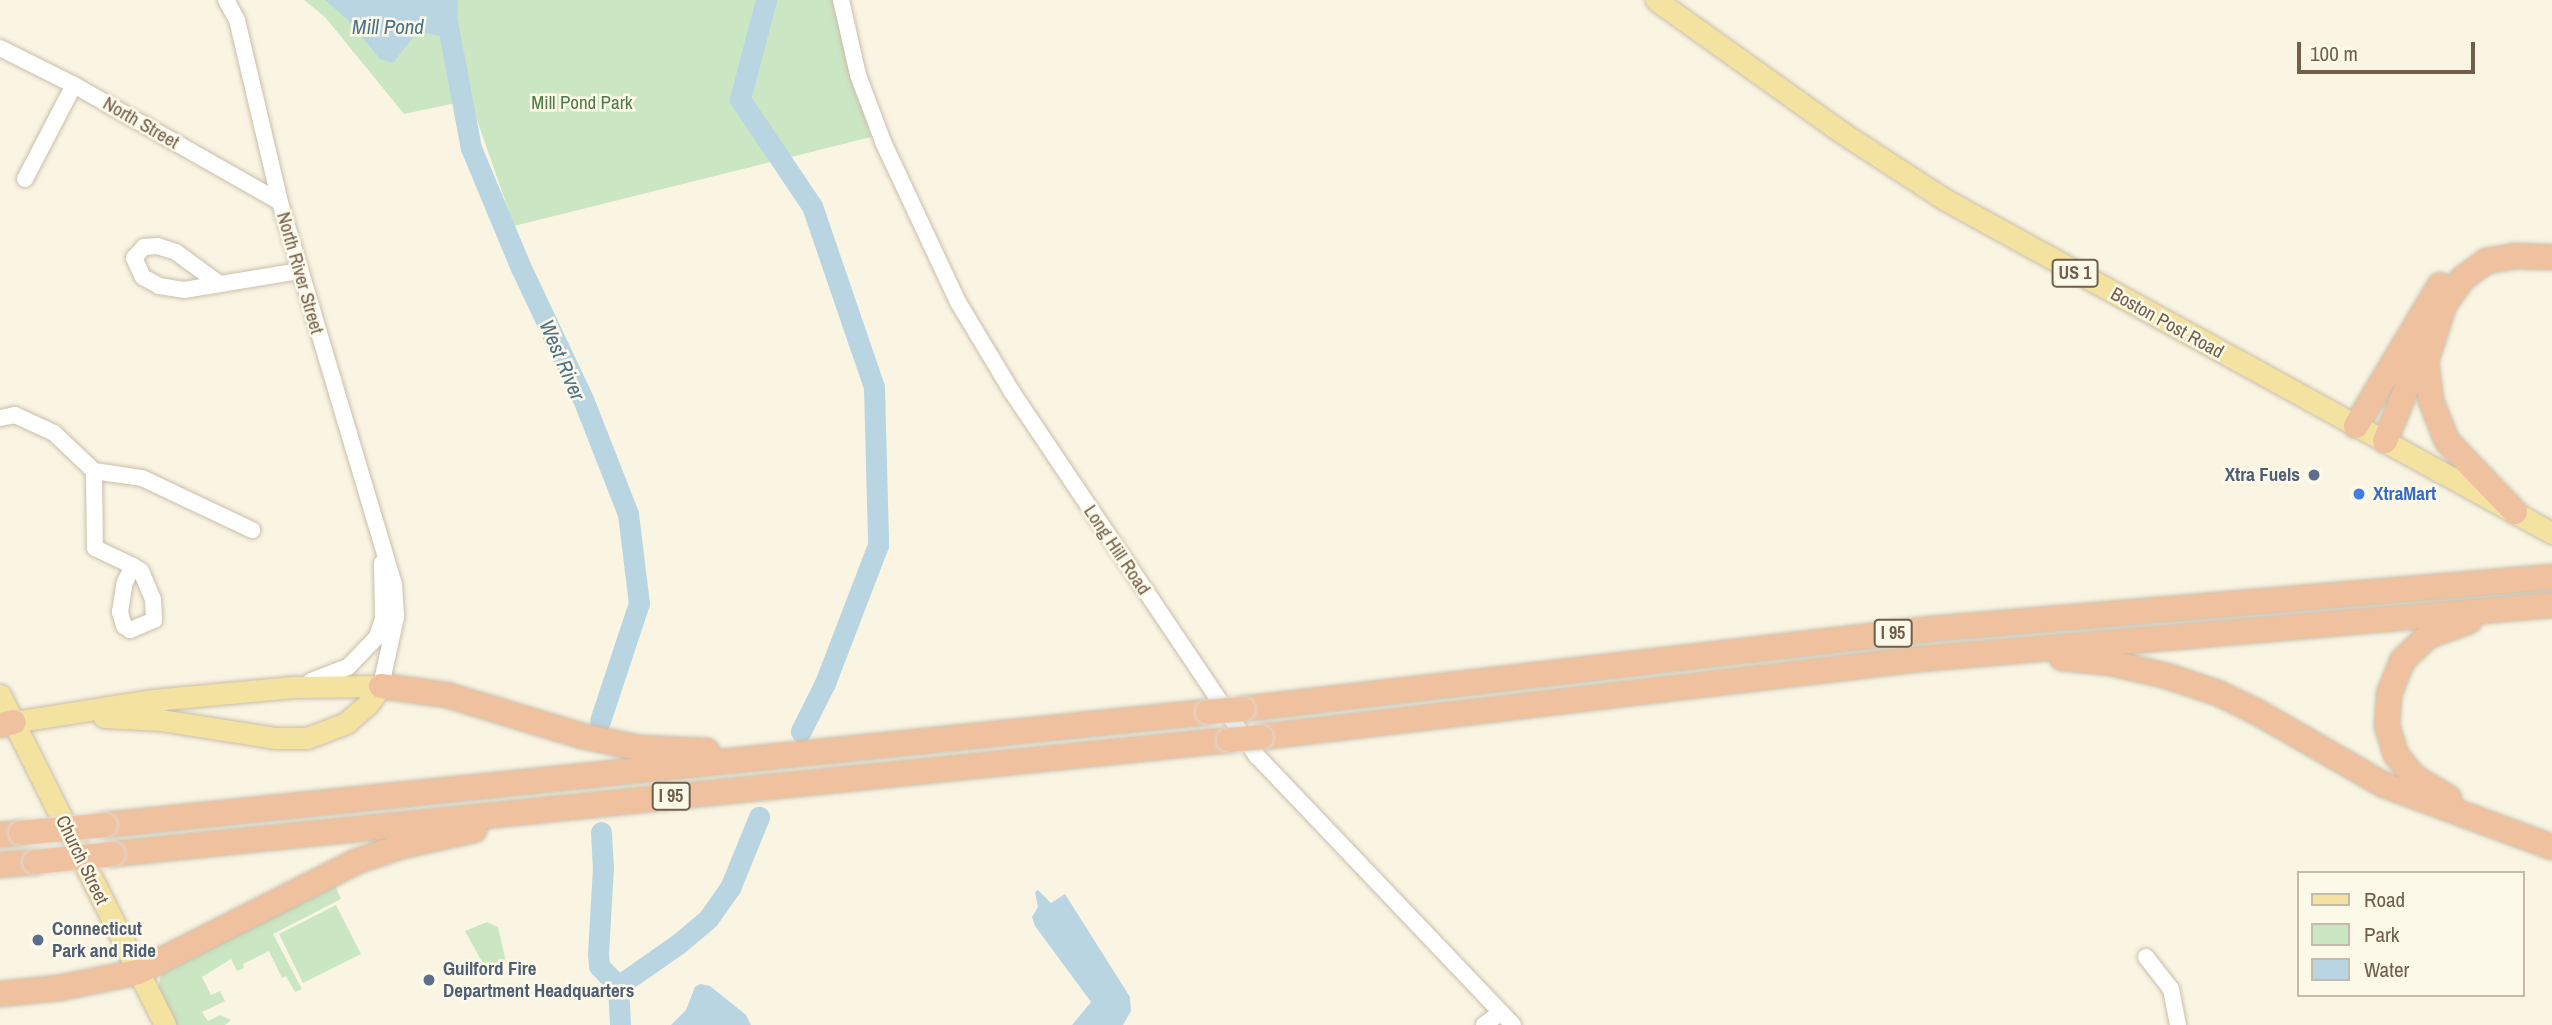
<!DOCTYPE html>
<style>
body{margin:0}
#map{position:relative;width:2552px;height:1025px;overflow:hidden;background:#faf5e3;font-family:"Archivo Narrow",sans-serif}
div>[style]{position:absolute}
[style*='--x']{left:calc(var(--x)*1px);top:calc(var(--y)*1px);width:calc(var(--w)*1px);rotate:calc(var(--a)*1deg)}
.green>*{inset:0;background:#cbe6c3}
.water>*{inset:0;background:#b9d5e2}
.river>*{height:21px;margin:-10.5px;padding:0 10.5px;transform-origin:10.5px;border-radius:10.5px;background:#b9d5e2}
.roads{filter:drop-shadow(0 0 2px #cabeaa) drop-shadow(0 0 2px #cabeaa)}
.minor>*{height:16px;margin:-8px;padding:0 8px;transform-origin:8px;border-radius:8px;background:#fff}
.major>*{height:21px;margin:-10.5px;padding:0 10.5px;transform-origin:10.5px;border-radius:10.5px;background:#f4e3a0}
.highway>*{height:24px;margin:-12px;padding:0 12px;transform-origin:12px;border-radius:12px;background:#f0c19e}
.bridges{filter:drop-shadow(0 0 2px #ddd8d4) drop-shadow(0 0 2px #ddd8d4)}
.highway-bridge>*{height:24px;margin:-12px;padding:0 12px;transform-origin:12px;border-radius:12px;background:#f0c19e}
.dots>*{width:19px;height:19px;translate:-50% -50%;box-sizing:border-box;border:4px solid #fdf9e9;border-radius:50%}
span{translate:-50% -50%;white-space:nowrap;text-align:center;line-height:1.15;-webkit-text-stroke:5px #fdf9e9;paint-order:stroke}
.shield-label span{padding:2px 5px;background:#fdf9e9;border:2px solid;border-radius:5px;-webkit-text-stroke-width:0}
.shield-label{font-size:18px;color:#705e4b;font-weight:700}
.park-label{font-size:19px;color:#4e7a47}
.street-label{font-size:19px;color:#705e4b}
.service-label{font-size:19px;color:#4e5e75;font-weight:700}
.right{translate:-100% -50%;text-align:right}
.left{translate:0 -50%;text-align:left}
.shop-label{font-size:19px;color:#366cbe;font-weight:700}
.water-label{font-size:21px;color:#4b7388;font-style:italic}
.legend{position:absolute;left:2297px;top:871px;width:228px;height:126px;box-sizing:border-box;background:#fdf9e9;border:2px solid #c5bbaa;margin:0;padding:9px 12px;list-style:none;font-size:21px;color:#705e4b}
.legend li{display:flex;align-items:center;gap:14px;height:35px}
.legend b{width:35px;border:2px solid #c5bbaa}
.scale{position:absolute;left:2297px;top:42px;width:178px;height:32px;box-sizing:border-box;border:4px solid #705e4b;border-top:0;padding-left:9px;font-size:21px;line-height:24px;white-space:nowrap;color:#705e4b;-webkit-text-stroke:5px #fdf9e9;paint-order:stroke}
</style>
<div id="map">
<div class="green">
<div style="clip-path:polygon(304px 0,834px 0,871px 137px,514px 226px,470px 100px,404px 114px,325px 17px)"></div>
<div style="clip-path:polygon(334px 883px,341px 899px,273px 934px,302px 989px,295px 992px,286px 976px,282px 978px,269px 951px,243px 964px,244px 968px,237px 971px,231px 959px,202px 977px,211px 995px,220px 991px,225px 1001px,202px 1012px,208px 1021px,220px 1015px,231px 1020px,225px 1025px,175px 1025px,158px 989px,161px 974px)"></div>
<div style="clip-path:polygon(336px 905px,361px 954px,303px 983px,279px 934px)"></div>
<div style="clip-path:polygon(487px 922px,498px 927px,506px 962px,502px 970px,490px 976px,465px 931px)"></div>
</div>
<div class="water">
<div style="clip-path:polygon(325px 0,458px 0,457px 33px,444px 37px,418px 31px,393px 63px,380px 59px,347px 19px)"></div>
<div style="clip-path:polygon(1038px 890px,1051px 903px,1065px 894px,1130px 997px,1131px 1011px,1123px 1025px,1072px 1025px,1091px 1002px,1035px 926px,1032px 917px,1038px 907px,1035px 892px)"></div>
<div style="clip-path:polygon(700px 984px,710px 986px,746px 1015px,751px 1025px,671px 1025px,686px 1010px,695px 987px)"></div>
</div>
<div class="river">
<div style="--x:443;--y:0;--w:151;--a:79.3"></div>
<div style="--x:471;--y:148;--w:130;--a:67.4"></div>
<div style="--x:521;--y:268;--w:145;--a:64.7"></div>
<div style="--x:583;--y:399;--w:123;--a:68.6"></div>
<div style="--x:628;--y:514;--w:90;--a:83"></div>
<div style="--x:639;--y:603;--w:124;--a:108.3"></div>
<div style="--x:766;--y:0;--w:102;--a:104.7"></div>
<div style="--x:740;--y:99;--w:129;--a:56.1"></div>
<div style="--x:812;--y:206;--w:191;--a:71.1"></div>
<div style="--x:874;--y:387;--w:158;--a:88.5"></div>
<div style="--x:878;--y:545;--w:148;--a:111"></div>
<div style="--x:825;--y:683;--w:54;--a:116.6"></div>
<div style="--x:601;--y:832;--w:35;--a:87"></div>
<div style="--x:603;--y:867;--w:87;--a:93.3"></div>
<div style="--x:598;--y:954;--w:12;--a:85"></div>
<div style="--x:599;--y:966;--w:28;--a:46"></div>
<div style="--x:618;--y:986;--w:73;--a:-35"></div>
<div style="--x:678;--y:944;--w:39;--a:-40"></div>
<div style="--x:708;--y:919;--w:38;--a:-55"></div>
<div style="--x:730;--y:888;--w:77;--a:-67.8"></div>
<div style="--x:618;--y:986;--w:39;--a:87"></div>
</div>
<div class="roads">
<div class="minor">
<div style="--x:226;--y:0;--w:23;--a:61"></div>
<div style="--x:237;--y:20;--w:187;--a:76.7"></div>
<div style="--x:280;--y:202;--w:400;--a:73.4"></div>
<div style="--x:394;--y:585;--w:32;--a:86"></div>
<div style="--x:396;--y:617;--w:71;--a:102.3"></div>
<div style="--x:841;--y:0;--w:77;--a:77.2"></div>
<div style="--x:858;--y:75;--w:74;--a:69.4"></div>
<div style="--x:884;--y:144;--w:174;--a:64.9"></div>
<div style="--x:958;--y:302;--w:105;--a:59"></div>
<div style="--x:1012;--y:392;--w:439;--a:56.1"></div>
<div style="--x:1257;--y:756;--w:371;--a:46.4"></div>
<div style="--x:0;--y:48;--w:83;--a:26.6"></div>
<div style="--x:74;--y:85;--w:237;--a:29.6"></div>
<div style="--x:25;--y:179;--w:106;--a:-62.5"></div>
<div style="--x:218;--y:283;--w:52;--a:-143.6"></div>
<div style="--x:176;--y:252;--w:19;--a:-162"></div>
<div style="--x:158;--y:246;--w:14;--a:176"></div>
<div style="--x:144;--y:247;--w:15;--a:132"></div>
<div style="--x:134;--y:258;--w:21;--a:65"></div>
<div style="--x:143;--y:277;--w:18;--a:29"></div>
<div style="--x:159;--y:286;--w:25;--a:9"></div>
<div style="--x:184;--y:290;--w:118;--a:-9.3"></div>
<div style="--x:0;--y:418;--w:15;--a:-11"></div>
<div style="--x:15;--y:415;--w:43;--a:24.8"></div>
<div style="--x:54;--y:433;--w:55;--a:43.5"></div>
<div style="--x:94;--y:471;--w:49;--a:8.3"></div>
<div style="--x:142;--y:478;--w:122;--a:25.3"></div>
<div style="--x:94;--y:471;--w:77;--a:89.3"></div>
<div style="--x:95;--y:548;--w:42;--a:25.3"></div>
<div style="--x:133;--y:566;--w:9;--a:32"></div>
<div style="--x:141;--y:571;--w:30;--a:67"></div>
<div style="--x:153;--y:599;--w:21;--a:87"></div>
<div style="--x:154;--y:620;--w:26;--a:157"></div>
<div style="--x:130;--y:630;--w:7;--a:-146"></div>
<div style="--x:124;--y:626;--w:15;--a:-106"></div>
<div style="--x:120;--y:612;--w:30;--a:-81"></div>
<div style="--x:125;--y:582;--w:18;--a:-63"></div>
<div style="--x:311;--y:681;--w:40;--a:-21"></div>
<div style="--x:348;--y:667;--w:42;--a:-46"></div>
<div style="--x:377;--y:637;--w:19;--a:-72"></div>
<div style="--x:383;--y:619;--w:56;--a:-91"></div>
<div style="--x:2146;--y:957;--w:41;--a:52"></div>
<div style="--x:2171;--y:989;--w:37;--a:79"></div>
<div style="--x:1484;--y:1025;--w:21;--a:-37"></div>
</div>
<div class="major">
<div style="--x:1656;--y:0;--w:227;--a:35.5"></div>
<div style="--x:1841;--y:132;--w:123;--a:33"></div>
<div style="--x:1944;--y:199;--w:694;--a:28.78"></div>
<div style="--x:0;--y:695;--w:369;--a:63.4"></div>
<div style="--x:104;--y:717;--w:57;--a:3"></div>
<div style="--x:161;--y:720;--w:115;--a:9"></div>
<div style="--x:275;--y:738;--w:32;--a:0"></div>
<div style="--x:307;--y:738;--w:42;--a:-21"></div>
<div style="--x:346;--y:723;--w:29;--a:-41"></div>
<div style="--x:368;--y:704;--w:22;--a:-54"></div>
<div style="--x:14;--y:722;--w:141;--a:-9"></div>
<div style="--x:153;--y:700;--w:141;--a:-5.3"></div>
<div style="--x:293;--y:687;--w:88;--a:-0.7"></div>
</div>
<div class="highway">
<div style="--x:2356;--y:426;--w:164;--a:-59.2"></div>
<div style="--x:2385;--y:441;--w:100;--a:-67.8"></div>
<div style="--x:2515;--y:512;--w:98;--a:-133.8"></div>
<div style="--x:2447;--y:441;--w:43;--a:-111.8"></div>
<div style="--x:2431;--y:401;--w:40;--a:-97.1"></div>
<div style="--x:2426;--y:361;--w:59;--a:-72.2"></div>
<div style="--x:2444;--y:305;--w:32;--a:-55"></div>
<div style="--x:2462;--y:279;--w:31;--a:-36"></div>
<div style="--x:2487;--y:261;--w:27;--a:-10"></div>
<div style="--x:2514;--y:256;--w:38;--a:2"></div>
<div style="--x:2062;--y:658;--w:49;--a:5.8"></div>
<div style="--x:2111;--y:663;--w:57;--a:13.1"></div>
<div style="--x:2167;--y:676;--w:54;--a:18.4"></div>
<div style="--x:2218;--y:693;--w:43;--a:26"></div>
<div style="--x:2257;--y:712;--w:146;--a:29.9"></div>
<div style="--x:2384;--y:785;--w:179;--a:20.3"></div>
<div style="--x:381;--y:686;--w:67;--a:7.8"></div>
<div style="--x:447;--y:695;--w:141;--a:16.9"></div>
<div style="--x:582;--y:736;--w:59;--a:11.7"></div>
<div style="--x:640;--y:748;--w:67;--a:2.6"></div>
<div style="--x:1243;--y:709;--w:692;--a:-6.64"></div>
<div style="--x:1930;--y:629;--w:624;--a:-4.78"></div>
<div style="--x:0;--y:725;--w:14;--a:-12"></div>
<div style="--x:1261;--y:737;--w:665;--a:-6.74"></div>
<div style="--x:1921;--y:659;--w:633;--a:-4.89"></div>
<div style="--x:2449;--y:798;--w:41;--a:-149"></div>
<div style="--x:2414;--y:777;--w:28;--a:-129"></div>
<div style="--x:2396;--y:755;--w:30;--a:-107"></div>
<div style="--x:2387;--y:726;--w:32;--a:-86"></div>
<div style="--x:2389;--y:694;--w:35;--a:-68"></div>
<div style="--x:2402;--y:661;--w:36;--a:-44"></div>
<div style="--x:2428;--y:636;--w:44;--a:-20.1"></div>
<div style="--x:105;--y:825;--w:1109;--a:-5.85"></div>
<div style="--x:0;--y:835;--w:21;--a:-5"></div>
<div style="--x:113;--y:854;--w:1122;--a:-5.83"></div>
<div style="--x:0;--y:865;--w:35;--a:-5"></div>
<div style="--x:0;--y:994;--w:59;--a:-5.8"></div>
<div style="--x:59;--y:988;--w:81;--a:-11.4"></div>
<div style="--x:138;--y:972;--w:246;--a:-26.8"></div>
<div style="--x:358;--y:861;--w:46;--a:-18.8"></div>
<div style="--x:402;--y:846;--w:74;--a:-12.5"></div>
</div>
</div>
<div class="bridges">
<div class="highway-bridge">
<div style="--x:1208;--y:712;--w:35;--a:-5"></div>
<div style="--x:1229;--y:740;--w:32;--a:-5"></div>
<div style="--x:21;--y:833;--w:84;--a:-5.4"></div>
<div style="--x:35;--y:862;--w:78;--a:-5.9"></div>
</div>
</div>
<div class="dots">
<div style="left:2314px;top:475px;background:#5c6f8a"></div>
<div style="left:2359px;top:494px;background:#3f7fe0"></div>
<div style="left:38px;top:940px;background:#5c6f8a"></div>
<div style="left:429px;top:980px;background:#5c6f8a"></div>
</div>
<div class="shield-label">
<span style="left:2075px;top:273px">US 1</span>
<span style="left:1893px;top:633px">I 95</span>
<span style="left:671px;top:796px">I 95</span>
</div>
<div class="park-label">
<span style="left:582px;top:103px">Mill Pond Park</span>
</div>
<div class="street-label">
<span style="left:141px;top:123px;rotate:30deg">North Street</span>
<span style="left:300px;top:273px;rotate:74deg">North River Street</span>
<span style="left:2167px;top:323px;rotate:29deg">Boston Post Road</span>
<span style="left:1117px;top:550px;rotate:56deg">Long Hill Road</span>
<span style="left:82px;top:860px;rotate:64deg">Church Street</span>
</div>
<div class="service-label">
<span class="right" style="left:2300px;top:475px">Xtra Fuels</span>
<span class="left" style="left:52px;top:940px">Connecticut<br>Park and Ride</span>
<span class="left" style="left:443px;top:980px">Guilford Fire<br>Department Headquarters</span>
</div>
<div class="shop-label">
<span class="left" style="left:2373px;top:494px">XtraMart</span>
</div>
<div class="water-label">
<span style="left:388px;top:27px">Mill Pond</span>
<span style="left:562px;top:360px;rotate:67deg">West River</span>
</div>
<ul class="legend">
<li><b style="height:9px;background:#f4e3a0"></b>Road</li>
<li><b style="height:19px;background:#cbe6c3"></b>Park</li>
<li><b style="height:19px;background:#b9d5e2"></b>Water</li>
</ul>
<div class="scale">100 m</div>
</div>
